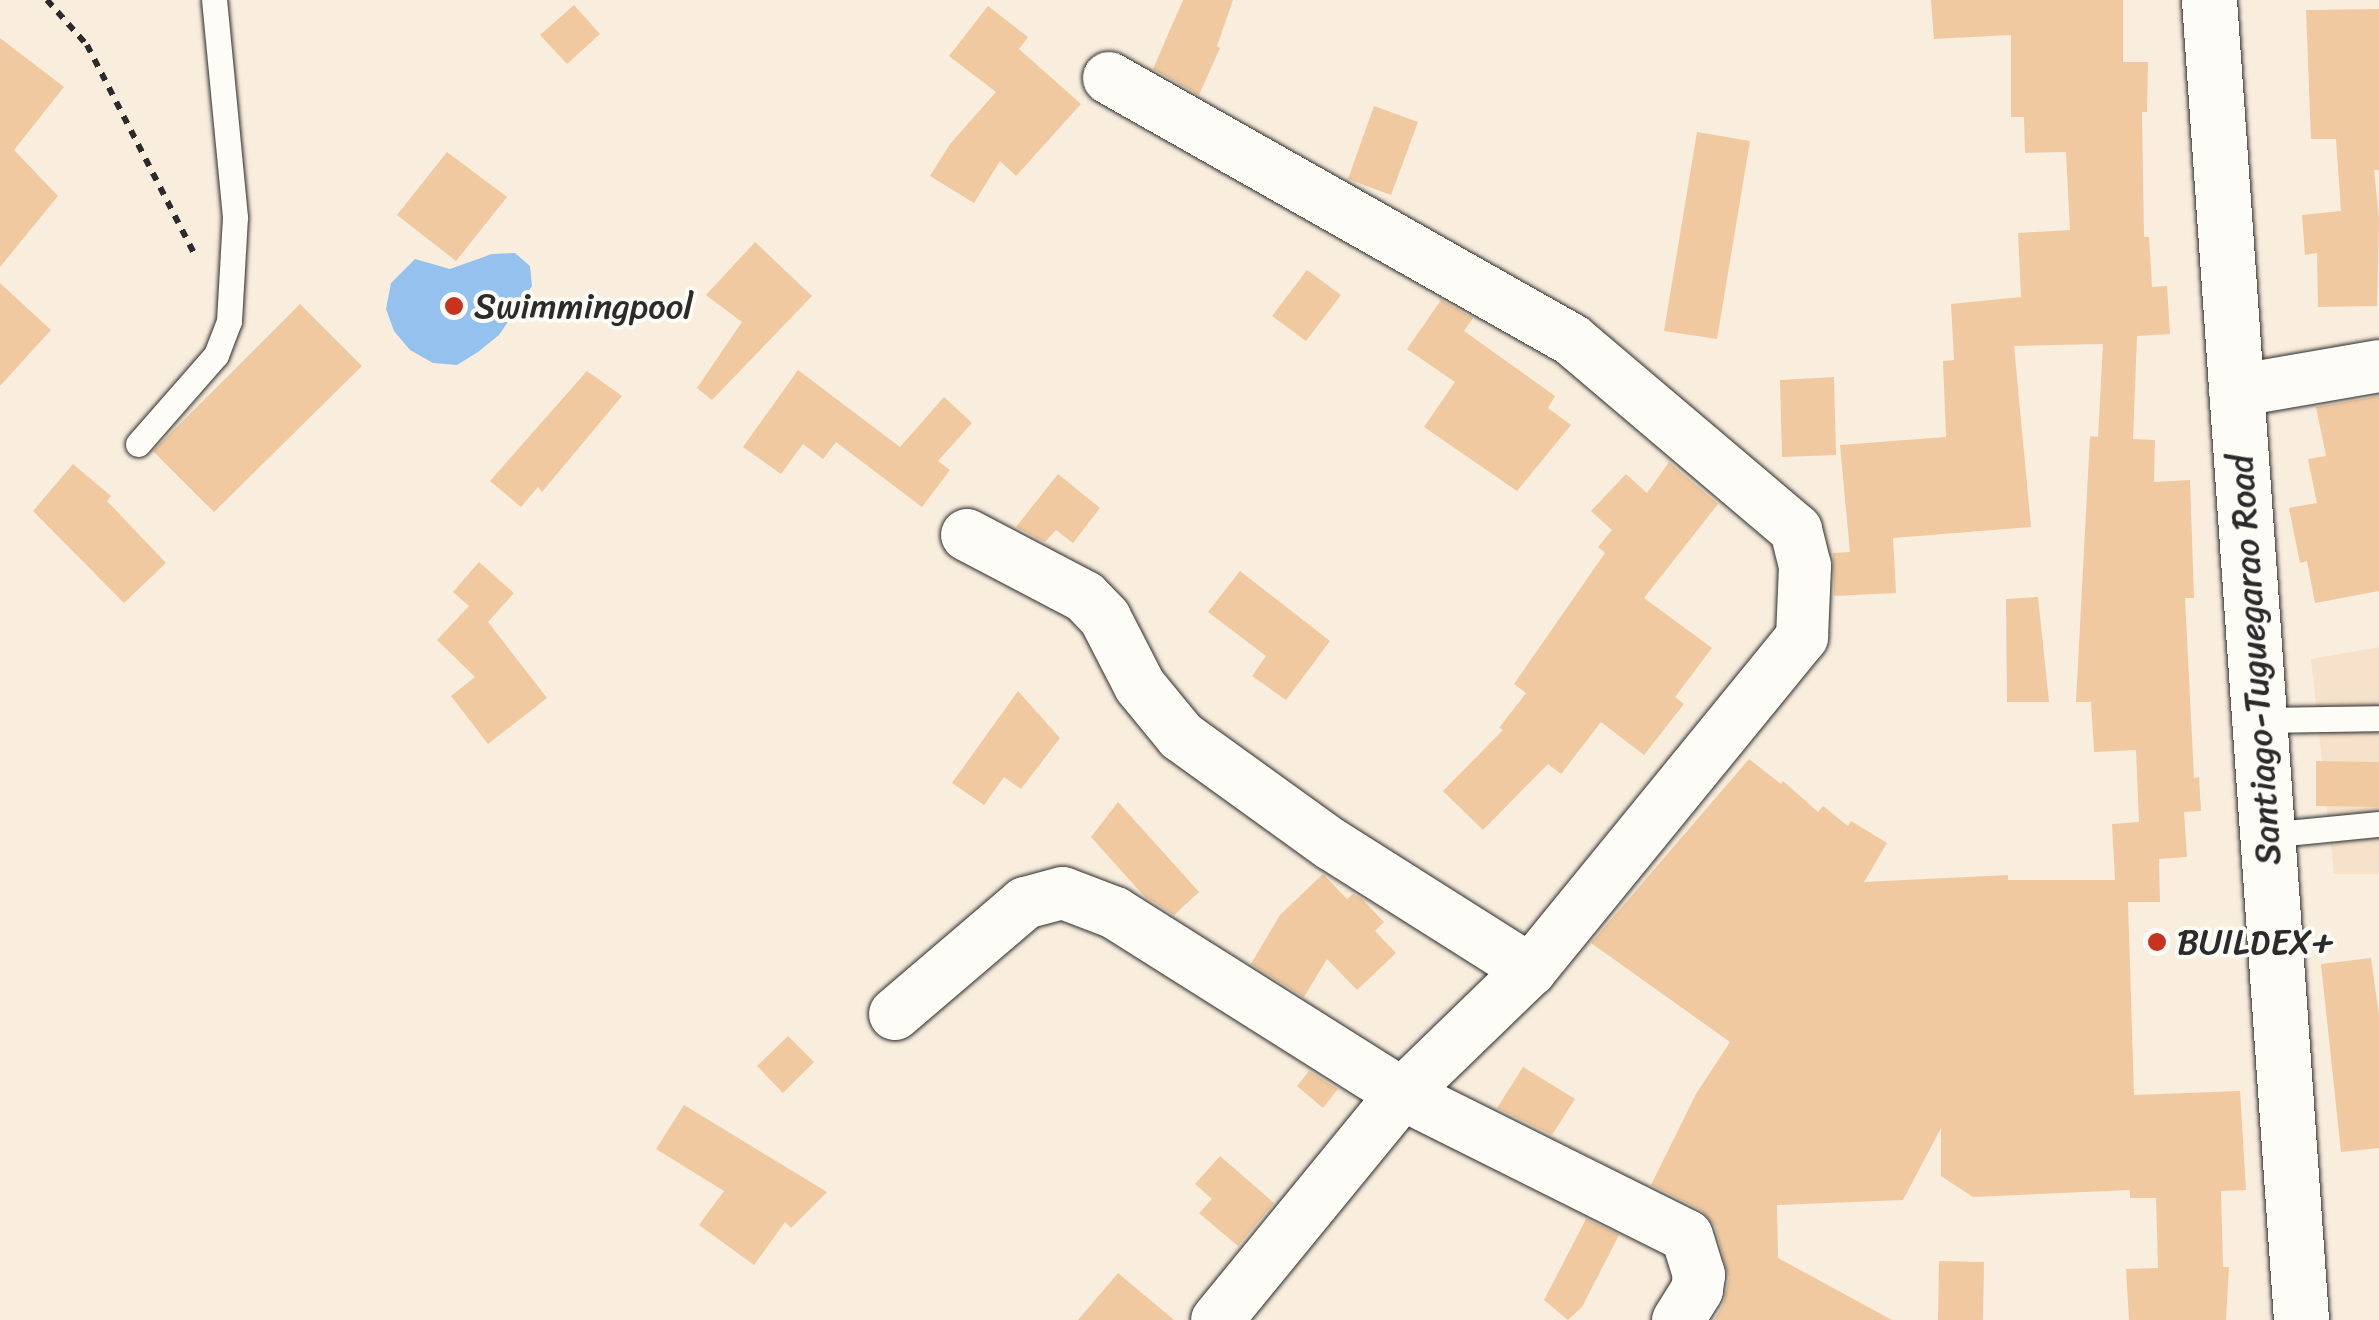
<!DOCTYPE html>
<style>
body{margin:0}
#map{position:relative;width:2379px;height:1320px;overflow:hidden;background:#f9eddd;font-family:Sriracha,sans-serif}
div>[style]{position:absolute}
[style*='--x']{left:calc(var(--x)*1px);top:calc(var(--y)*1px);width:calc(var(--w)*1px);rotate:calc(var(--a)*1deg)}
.built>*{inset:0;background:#f6e2cb}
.water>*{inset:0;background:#95c1ee}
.building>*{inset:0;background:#f0c9a0}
.path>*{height:6px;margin-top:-3px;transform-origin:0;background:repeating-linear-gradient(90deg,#2b2b2b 0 8px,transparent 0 16px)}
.roads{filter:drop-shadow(0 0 2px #2b2b2b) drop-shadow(0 0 2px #2b2b2b)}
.service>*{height:25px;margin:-12.5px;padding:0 12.5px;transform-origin:12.5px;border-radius:12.5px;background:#fdfcf7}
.minor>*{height:52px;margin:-26px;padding:0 26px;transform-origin:26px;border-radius:26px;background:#fdfcf7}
.trunk>*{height:55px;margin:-27.5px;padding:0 27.5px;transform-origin:27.5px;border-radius:27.5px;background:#fdfcf7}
.dots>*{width:28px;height:28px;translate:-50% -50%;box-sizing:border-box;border:5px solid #fdfcf7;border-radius:50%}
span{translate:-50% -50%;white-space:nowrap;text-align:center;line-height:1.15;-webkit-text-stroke:8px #fdfcf7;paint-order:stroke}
.poi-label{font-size:35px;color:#2b2b2b}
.left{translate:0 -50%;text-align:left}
.street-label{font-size:35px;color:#2b2b2b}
</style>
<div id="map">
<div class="built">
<div style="clip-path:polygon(2379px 647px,2379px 874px,2334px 874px,2311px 659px)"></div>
</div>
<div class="water">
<div style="clip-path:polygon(515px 253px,530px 266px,532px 286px,499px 335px,478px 352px,457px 365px,433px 363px,410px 350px,394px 331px,386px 309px,391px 283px,415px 259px,450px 269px,492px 254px)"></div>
</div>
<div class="building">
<div style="clip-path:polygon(1183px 0,1233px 0,1217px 46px,1220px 48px,1199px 95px,1153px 69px)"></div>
<div style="clip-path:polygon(1931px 0,2123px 0,2123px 62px,2148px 62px,2147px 112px,2142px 112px,2144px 237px,2149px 237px,2152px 287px,2167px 286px,2170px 334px,2137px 336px,2133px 439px,2155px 440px,2154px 482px,2190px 480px,2194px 598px,2185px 598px,2194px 778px,2199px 777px,2201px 811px,2184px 812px,2187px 857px,2159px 859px,2160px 902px,2128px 902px,2134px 1095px,2240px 1091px,2246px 1190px,2221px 1191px,2223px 1267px,2229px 1267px,2226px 1320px,2129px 1320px,2126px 1269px,2158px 1268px,2156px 1198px,2130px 1198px,2130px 1190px,1973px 1197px,1941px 1176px,1941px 1128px,1903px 1200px,1777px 1205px,1778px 1258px,1892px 1320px,1714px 1320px,1723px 1305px,1729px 1278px,1715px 1226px,1701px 1210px,1651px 1185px,1696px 1094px,1730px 1042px,1591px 943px,1749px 759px,1781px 784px,1783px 781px,1818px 812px,1823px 806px,1848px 826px,1851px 821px,1887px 843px,1864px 882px,2008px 875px,2008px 880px,2115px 880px,2112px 824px,2139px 822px,2136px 750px,2094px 752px,2091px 702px,2076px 702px,2090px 436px,2098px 437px,2103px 344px,2014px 346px,2031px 527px,1893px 538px,1896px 593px,1834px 596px,1833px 553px,1850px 552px,1840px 445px,1946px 437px,1943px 361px,1954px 360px,1951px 304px,2021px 297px,2018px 233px,2070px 230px,2066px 152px,2025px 153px,2024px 117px,2011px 117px,2011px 35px,1934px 39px)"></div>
<div style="clip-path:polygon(574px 5px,600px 34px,567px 64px,540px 35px)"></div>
<div style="clip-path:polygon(988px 6px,1028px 37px,1019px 49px,1081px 104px,1016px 176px,1000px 161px,974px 203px,930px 176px,950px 144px,996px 92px,949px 56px)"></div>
<div style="clip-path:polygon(2379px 9px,2379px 170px,2374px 170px,2379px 219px,2377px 306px,2318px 307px,2317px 253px,2305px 255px,2302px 215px,2341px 211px,2336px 139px,2311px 139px,2306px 10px)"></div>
<div style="clip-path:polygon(0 38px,64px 87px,14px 150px,58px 196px,0 267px)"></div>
<div style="clip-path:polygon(1374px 106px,1418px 122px,1391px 195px,1348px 179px)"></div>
<div style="clip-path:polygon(1697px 132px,1750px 141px,1717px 339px,1664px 331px)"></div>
<div style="clip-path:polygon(447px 152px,507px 197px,456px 261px,397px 215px)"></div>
<div style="clip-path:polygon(755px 242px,812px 296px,712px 400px,697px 388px,742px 322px,706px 295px)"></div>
<div style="clip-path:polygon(1307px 270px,1341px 295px,1306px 341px,1272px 316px)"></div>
<div style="clip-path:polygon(0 283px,51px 330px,0 386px)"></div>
<div style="clip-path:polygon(1441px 300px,1473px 318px,1464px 331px,1555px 396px,1548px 408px,1571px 425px,1517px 491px,1424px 427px,1455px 382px,1407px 349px)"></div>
<div style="clip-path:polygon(300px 304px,362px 366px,214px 512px,153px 451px)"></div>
<div style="clip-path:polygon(798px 370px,900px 447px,944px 397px,972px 423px,938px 461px,950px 470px,922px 507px,836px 442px,823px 459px,803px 444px,781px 474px,743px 447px)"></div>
<div style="clip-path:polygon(587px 371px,622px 396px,542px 492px,538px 487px,521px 507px,490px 481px)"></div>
<div style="clip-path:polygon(1834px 377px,1836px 455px,1782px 457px,1780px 380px)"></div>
<div style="clip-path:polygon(2379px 396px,2379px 591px,2315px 603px,2307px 561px,2300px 563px,2289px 508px,2317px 503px,2308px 459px,2326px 456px,2316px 407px)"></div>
<div style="clip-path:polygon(1669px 462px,1718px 504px,1644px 598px,1712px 648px,1675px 697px,1684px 704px,1644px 755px,1601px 722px,1561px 774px,1548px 764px,1483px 830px,1443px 791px,1503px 730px,1499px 728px,1526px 693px,1514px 684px,1605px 553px,1598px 547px,1612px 530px,1591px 511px,1626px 474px,1647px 493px)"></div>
<div style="clip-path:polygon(73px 464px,111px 496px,107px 501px,166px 563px,124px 603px,33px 511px)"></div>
<div style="clip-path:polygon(1058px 474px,1100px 508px,1073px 543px,1056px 530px,1045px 542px,1016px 527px)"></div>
<div style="clip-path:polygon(479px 562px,514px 593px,488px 622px,547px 698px,488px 744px,451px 696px,475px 677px,437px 640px,469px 606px,453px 592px)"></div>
<div style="clip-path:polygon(1240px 571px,1330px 641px,1286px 700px,1252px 676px,1266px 656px,1208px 612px)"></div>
<div style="clip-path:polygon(2038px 597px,2049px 702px,2007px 702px,2006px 599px)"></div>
<div style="clip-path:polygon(1018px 691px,1060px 738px,1021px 789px,1004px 777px,984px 805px,952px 783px)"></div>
<div style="clip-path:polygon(2316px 761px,2379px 762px,2379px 807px,2316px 806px)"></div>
<div style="clip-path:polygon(1118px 802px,1199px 892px,1174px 915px,1144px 896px,1091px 837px)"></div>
<div style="clip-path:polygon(1323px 874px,1347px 899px,1353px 894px,1362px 899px,1384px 922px,1375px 931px,1396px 953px,1357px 990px,1327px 959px,1304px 997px,1251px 964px,1280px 915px)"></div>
<div style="clip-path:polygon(2371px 958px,2379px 1016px,2379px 1148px,2341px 1152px,2321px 964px)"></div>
<div style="clip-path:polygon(788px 1036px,814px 1062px,783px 1093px,757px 1066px)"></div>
<div style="clip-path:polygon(1523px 1067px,1575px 1099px,1552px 1135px,1497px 1108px)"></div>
<div style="clip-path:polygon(1309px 1071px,1338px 1089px,1323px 1108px,1297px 1086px)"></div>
<div style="clip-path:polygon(684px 1105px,827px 1192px,791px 1228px,785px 1222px,754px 1265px,699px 1225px,724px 1191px,656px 1149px)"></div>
<div style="clip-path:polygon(1220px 1156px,1274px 1203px,1238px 1246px,1199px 1213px,1212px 1199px,1195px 1184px)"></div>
<div style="clip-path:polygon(1586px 1219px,1619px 1235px,1582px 1307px,1568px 1320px,1544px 1300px)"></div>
<div style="clip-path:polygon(1939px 1261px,1984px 1262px,1983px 1320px,1938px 1320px)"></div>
<div style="clip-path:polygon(1118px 1273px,1174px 1320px,1078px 1320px)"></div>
</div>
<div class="path">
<div style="--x:47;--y:0;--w:60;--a:48.4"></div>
<div style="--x:87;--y:45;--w:238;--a:62.8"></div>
</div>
<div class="roads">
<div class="service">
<div style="--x:138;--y:444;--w:118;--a:-48.8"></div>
<div style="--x:216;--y:355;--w:36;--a:-69"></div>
<div style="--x:229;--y:321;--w:104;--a:-86.7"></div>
<div style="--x:235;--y:217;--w:218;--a:-95.5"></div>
<div style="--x:2258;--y:720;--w:121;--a:-0.9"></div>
<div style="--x:2266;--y:835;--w:114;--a:-5.6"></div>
</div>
<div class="minor">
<div style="--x:1109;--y:78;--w:532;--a:29.5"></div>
<div style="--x:1572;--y:340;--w:294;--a:40.3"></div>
<div style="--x:1796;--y:530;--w:37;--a:76"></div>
<div style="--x:1805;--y:566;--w:71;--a:92.4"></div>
<div style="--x:1802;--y:637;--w:430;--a:129.2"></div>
<div style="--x:2235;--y:391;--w:146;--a:-9.8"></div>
<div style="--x:967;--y:535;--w:133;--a:27.7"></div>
<div style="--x:1085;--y:597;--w:29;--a:46"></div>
<div style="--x:1105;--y:618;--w:76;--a:62.8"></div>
<div style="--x:1140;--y:686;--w:65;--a:50.6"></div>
<div style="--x:1181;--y:736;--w:185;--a:35.8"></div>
<div style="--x:1331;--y:844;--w:236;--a:32.3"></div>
<div style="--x:1530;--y:970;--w:178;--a:135.9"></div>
<div style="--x:1402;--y:1094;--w:318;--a:26.5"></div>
<div style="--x:1687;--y:1236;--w:41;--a:72.9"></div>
<div style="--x:1699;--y:1275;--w:15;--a:98"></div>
<div style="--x:1697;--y:1290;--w:36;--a:122"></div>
<div style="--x:895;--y:1014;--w:171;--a:-40.5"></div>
<div style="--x:1025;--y:903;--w:39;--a:-15"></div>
<div style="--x:1063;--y:893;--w:56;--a:21"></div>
<div style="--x:1115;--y:913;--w:339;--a:32.2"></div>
<div style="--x:1402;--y:1094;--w:292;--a:129.3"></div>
</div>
<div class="trunk">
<div style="--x:2209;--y:0;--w:1323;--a:86.01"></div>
</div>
</div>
<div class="dots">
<div style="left:454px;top:306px;background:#c8321e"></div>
<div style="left:2157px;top:942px;background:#c8321e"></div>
</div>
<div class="poi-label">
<span class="left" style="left:474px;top:306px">Swimmingpool</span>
<span class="left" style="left:2177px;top:942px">BUILDEX+</span>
</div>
<div class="street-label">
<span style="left:2254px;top:660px;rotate:-94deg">Santiago-Tuguegarao Road</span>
</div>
</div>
